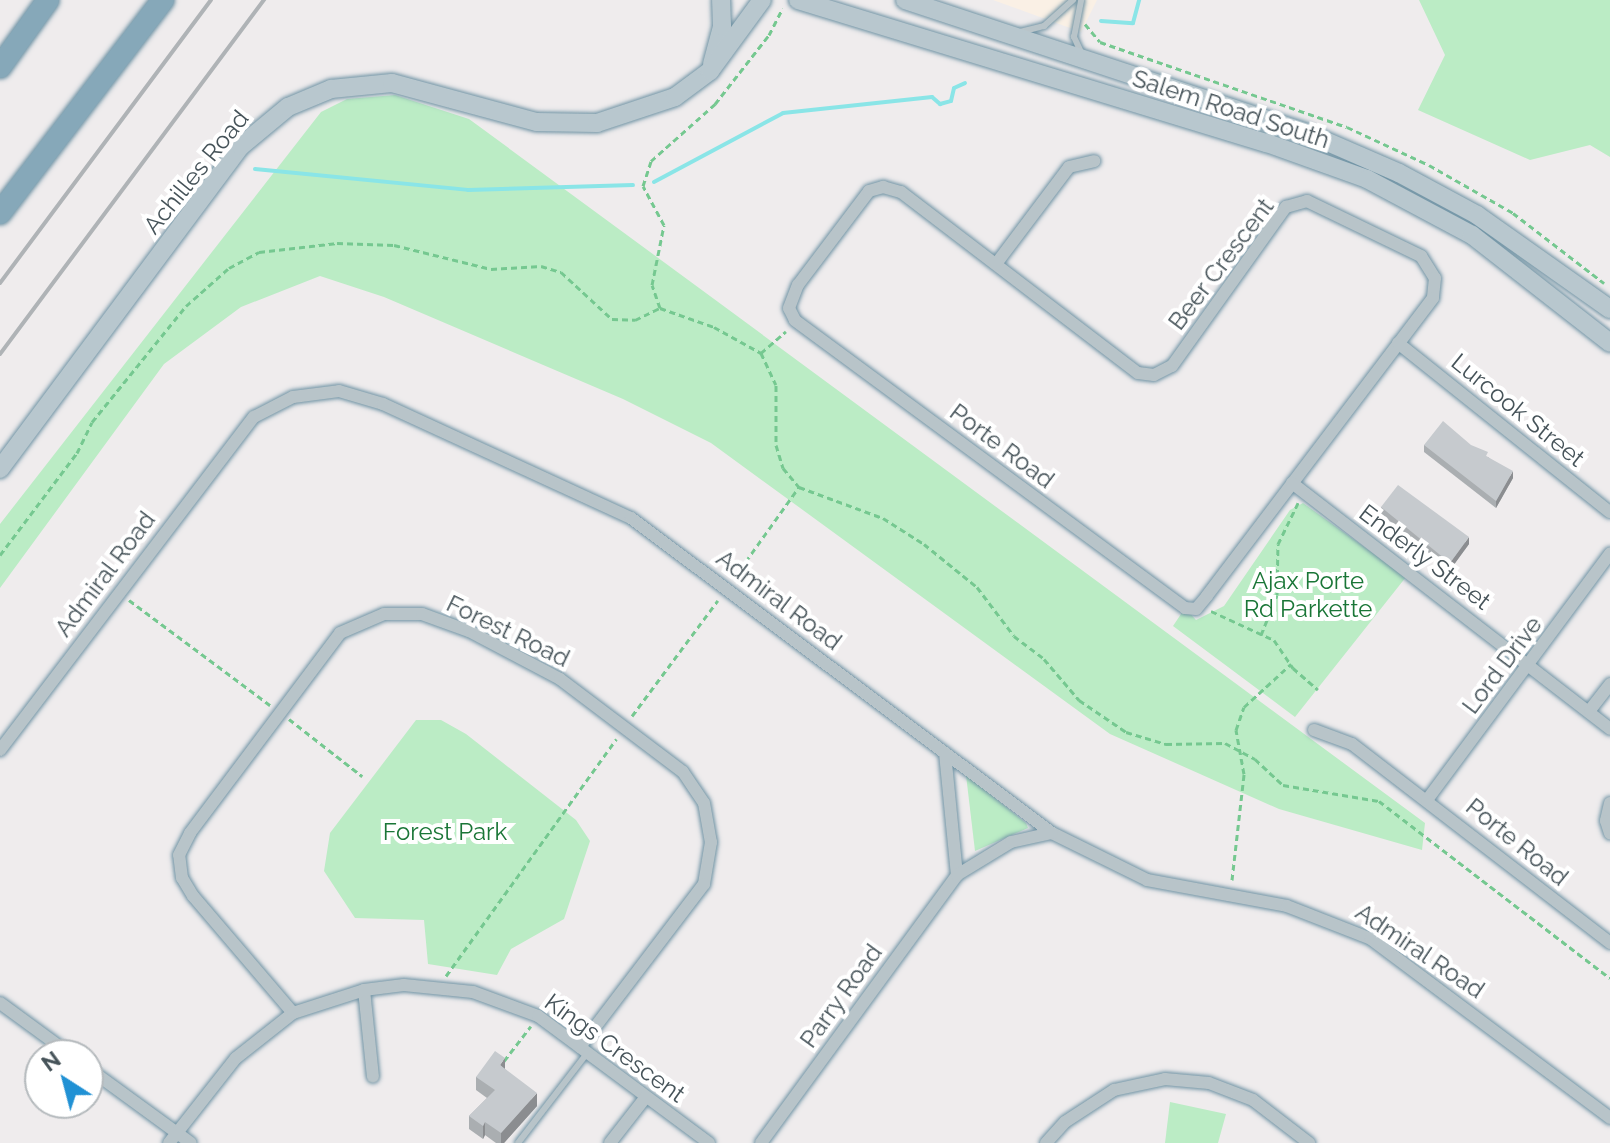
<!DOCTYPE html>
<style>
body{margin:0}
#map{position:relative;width:1610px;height:1143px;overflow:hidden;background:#efeced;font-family:Raleway,sans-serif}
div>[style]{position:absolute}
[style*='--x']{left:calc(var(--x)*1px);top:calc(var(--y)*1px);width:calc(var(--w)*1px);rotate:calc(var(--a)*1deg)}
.commercial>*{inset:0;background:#faf0e5}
.green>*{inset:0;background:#bbecc5}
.stream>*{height:4px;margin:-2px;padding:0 2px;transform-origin:2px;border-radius:2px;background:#8ae5e7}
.path>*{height:3px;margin-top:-1.5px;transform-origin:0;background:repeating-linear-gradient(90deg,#75c890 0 6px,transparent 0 10px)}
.roads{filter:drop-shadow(0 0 2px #7194a5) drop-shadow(0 0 2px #7194a5)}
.lane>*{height:6px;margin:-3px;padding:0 3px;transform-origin:3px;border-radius:3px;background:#b8c4c9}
.street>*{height:12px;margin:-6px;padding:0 6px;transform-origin:6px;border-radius:6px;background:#b8c4c9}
.secondary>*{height:18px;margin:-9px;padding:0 9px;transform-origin:9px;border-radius:9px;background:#b8c7ce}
.highway>*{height:22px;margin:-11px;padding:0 11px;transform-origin:11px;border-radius:11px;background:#86a8b9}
.rail>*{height:4px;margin:-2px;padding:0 2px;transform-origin:2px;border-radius:2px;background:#afb3b6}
.wall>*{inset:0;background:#aaaeb1}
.shaded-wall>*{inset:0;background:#8b8d90}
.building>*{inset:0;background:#c6cace}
span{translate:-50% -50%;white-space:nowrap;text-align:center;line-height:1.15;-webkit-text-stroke:8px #fff;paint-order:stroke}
.street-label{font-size:24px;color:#465359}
.park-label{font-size:24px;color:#1a7637}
.north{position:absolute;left:24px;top:1039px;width:80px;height:80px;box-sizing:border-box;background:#fff;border:2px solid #b5babd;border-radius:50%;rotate:324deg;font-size:22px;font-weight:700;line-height:32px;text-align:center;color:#465359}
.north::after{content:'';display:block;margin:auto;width:28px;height:36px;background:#2191d4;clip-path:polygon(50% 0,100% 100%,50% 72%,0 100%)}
</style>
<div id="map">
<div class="commercial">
<div style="clip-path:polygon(993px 0,1097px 0,1081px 32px)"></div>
</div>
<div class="green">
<div style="clip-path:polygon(1419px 0,1610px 0,1610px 157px,1590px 145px,1530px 160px,1418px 110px,1445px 55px)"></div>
<div style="clip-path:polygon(395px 95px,469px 119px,695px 285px,1425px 823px,1422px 850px,1279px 809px,1110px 734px,711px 443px,623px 399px,384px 297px,320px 276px,241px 307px,164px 364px,0 588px,0 524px,321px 112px,347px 99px)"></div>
<div style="clip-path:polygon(1303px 503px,1406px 577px,1295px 717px,1173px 626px,1185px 608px,1196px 620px,1224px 606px,1290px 510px)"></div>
<div style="clip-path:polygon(416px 720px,441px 720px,466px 734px,576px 820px,590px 841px,564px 919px,511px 949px,497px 975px,428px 964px,424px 920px,355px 918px,324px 871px,330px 833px)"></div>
<div style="clip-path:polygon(966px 775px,1026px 823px,1028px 828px,975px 851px)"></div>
<div style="clip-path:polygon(1170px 1102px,1226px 1114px,1218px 1143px,1165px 1143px)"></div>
</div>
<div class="stream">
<div style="--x:1101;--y:21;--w:32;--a:4"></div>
<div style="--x:1133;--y:23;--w:24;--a:-75"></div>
<div style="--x:255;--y:169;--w:214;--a:5.6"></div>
<div style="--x:468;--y:190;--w:165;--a:-1.7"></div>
<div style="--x:654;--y:182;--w:146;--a:-28.1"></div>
<div style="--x:783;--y:113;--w:150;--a:-6.1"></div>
<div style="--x:932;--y:97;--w:11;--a:41"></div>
<div style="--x:940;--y:104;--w:11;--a:-15"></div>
<div style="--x:951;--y:101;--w:13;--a:-77"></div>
<div style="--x:954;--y:88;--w:12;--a:-24"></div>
</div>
<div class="path">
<div style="--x:1085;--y:24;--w:23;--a:50"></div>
<div style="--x:1100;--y:42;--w:261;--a:19"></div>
<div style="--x:1347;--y:127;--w:90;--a:24.9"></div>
<div style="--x:1429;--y:165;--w:97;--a:29.7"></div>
<div style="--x:1513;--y:213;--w:115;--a:37.6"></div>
<div style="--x:660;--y:308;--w:57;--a:19.4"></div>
<div style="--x:714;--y:327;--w:54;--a:29"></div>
<div style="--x:761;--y:353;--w:33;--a:-41"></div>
<div style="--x:761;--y:353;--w:35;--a:65"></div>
<div style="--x:776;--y:385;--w:60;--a:90"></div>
<div style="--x:776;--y:445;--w:24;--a:73"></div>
<div style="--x:783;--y:468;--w:25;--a:50"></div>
<div style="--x:799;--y:487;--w:90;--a:20.3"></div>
<div style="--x:883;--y:518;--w:49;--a:32.4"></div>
<div style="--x:924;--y:544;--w:68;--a:39.1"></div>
<div style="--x:977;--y:587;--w:61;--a:52.9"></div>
<div style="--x:1014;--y:636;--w:38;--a:37"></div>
<div style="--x:1044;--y:659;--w:54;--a:49.5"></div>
<div style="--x:1079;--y:700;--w:57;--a:34.2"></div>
<div style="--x:1126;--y:732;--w:42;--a:16.7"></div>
<div style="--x:1166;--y:744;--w:59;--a:-1"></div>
<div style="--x:1225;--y:743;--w:34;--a:28"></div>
<div style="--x:1255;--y:759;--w:38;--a:43"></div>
<div style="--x:1283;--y:785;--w:97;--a:9.5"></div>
<div style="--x:1379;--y:801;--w:291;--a:37.5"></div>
<div style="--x:0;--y:555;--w:128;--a:-53"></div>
<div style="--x:77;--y:453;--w:34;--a:-64"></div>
<div style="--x:92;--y:422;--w:149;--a:-51"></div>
<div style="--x:186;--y:306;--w:57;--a:-41.5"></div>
<div style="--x:229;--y:268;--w:34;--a:-28"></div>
<div style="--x:259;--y:252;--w:79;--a:-6.6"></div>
<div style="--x:337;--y:243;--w:57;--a:2"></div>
<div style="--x:394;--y:245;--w:100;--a:13.9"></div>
<div style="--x:491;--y:269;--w:50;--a:-3.4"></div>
<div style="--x:541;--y:266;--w:21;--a:17"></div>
<div style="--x:561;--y:272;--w:69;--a:42.7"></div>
<div style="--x:612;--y:319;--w:23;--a:2"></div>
<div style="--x:635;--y:320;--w:28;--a:-26"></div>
<div style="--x:660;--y:308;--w:24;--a:-109"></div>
<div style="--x:652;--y:285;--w:61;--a:-78.7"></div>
<div style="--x:664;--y:225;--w:44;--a:-118.3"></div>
<div style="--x:643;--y:186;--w:26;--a:-72"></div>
<div style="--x:651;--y:161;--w:86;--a:-41.7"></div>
<div style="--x:715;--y:104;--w:88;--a:-52"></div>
<div style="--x:769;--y:35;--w:30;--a:-63"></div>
<div style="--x:734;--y:578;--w:112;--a:-54.5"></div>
<div style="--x:103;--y:582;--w:8;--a:30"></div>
<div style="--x:129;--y:600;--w:176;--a:36.7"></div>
<div style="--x:1211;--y:611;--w:69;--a:24.7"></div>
<div style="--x:1274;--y:640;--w:34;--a:56"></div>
<div style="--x:1293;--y:668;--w:33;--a:41"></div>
<div style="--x:1261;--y:635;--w:43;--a:-68.2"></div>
<div style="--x:1277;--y:595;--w:51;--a:-88.9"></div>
<div style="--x:1278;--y:544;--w:46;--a:-64"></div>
<div style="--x:632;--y:716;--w:144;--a:-53.4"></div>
<div style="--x:289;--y:719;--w:93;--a:38"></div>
<div style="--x:1232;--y:880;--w:107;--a:-83.5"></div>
<div style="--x:1244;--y:774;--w:45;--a:-100.3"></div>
<div style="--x:1236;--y:730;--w:24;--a:-71"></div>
<div style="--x:1244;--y:707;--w:64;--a:-42.5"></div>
<div style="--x:446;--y:976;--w:292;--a:-54.3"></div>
<div style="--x:504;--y:1061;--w:44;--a:-52.4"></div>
</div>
<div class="roads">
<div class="lane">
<div style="--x:1020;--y:32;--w:25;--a:-14"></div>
<div style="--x:1044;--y:26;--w:39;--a:-42"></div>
<div style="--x:1081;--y:52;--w:17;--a:-115"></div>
<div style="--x:1074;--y:37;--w:38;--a:-79"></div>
<div style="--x:518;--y:1143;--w:115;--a:-52.4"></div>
</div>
<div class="street">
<div style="--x:883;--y:187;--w:19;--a:16"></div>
<div style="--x:901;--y:192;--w:298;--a:37.4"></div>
<div style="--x:1138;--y:373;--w:16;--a:7"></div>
<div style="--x:1154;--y:375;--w:20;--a:-27"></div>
<div style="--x:1172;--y:366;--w:196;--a:-54.4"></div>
<div style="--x:1286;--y:207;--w:22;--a:-16"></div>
<div style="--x:1307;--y:201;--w:127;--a:25.8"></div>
<div style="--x:1421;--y:256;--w:26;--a:58"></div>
<div style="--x:1435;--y:278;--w:20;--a:96"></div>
<div style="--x:1433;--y:298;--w:374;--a:127.2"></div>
<div style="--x:1207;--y:596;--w:17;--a:130"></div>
<div style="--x:1196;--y:609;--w:11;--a:-175"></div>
<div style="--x:1185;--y:608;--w:485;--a:-143.6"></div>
<div style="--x:795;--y:320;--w:13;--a:-117"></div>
<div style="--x:789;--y:308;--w:25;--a:-69"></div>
<div style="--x:798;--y:285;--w:118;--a:-52.9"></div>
<div style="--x:869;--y:191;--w:15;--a:-16"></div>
<div style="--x:996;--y:264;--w:121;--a:-53"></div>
<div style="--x:1069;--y:167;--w:26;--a:-13"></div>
<div style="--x:1398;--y:343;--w:271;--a:38.6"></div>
<div style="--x:1292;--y:483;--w:402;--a:37.7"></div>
<div style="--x:1590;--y:710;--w:33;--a:-52"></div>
<div style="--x:1314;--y:730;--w:40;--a:20.2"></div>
<div style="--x:1352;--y:744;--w:326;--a:37.6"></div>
<div style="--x:0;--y:750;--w:419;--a:-52.7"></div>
<div style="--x:254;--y:417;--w:44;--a:-27.1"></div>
<div style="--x:293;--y:397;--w:46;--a:-7.4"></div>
<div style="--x:339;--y:391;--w:46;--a:16.5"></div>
<div style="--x:383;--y:404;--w:273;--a:24.7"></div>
<div style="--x:631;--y:518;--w:526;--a:36.8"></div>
<div style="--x:1052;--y:833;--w:106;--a:26.3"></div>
<div style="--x:1147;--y:880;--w:142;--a:10.5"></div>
<div style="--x:1287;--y:906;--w:90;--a:21.4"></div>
<div style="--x:1371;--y:939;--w:299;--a:36.8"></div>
<div style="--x:945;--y:753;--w:123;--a:84.4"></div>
<div style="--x:1427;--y:800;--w:307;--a:-53.4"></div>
<div style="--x:1610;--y:803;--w:18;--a:103"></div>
<div style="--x:1606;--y:821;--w:13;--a:72"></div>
<div style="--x:364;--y:990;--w:87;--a:84.1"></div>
<div style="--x:0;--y:1003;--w:88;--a:36.2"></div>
<div style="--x:293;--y:1013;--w:154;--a:-130.5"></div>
<div style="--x:193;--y:896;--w:21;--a:-121"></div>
<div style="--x:182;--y:878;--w:23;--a:-97"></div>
<div style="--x:179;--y:855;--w:25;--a:-63"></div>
<div style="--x:190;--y:833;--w:250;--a:-53.1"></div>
<div style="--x:340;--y:633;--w:48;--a:-23.4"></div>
<div style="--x:384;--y:614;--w:38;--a:0"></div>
<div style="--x:422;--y:614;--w:50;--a:19.9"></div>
<div style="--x:469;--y:631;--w:103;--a:27.8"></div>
<div style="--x:560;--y:679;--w:154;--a:37.1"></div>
<div style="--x:683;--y:772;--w:37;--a:56"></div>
<div style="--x:704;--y:803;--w:40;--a:80"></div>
<div style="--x:711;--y:842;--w:43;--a:99.5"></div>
<div style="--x:704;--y:884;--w:205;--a:127.3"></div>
<div style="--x:88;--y:1068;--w:127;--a:36.1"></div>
<div style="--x:169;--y:1143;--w:108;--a:-51.8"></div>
<div style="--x:236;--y:1058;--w:73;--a:-38.3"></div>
<div style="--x:293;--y:1013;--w:75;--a:-17.9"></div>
<div style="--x:364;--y:990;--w:40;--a:-7.1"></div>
<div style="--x:404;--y:985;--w:69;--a:5.8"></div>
<div style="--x:473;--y:992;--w:69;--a:20.3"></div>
<div style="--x:538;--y:1016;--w:213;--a:36.6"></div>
<div style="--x:610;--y:1143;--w:58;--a:-52"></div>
<div style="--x:761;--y:1143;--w:332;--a:-53.8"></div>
<div style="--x:957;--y:875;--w:63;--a:-31.4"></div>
<div style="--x:1011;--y:842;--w:42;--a:-12.4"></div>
<div style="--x:1046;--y:1143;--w:28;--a:-48"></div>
<div style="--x:1065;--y:1122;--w:59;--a:-33.1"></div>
<div style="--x:1114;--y:1090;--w:52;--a:-12.2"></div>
<div style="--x:1165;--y:1079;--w:44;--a:5.2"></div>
<div style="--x:1209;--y:1083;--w:47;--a:21.1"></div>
<div style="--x:1253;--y:1100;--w:71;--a:37.5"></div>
</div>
<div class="secondary">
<div style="--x:798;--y:0;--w:490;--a:17"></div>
<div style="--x:1267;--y:143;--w:106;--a:19.8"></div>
<div style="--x:1367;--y:179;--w:119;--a:28.1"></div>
<div style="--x:1472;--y:235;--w:175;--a:38"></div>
<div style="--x:905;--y:0;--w:423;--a:18.3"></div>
<div style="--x:1307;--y:133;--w:100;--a:23.5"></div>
<div style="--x:1399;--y:173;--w:89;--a:28.3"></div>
<div style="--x:1477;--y:215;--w:163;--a:35.3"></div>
<div style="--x:712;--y:64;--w:39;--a:-75"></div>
<div style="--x:722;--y:26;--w:26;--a:-92"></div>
<div style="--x:0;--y:469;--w:403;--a:-53.3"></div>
<div style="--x:241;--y:146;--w:61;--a:-39.7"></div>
<div style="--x:288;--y:107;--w:47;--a:-22.7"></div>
<div style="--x:331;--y:89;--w:61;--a:-5.6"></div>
<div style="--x:392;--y:83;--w:150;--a:15.1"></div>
<div style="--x:537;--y:122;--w:60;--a:1"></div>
<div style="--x:597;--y:123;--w:82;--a:-18.4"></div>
<div style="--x:675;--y:97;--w:44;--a:-36.6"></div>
<div style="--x:710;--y:71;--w:88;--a:-53.8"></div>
</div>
<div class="highway">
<div style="--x:0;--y:67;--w:82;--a:-54.4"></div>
<div style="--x:0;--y:213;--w:268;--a:-52.6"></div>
</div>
</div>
<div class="rail">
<div style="--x:0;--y:283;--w:353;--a:-53.3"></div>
<div style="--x:0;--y:354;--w:442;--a:-53.3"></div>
</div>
<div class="wall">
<div style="clip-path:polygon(1424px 445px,1488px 457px,1513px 478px,1496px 508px,1424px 452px)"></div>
<div style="clip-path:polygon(1381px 507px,1469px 544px,1450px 570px,1381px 514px)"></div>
<div style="clip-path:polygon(505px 1069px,537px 1106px,504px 1143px,496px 1143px,485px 1135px,483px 1139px,469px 1129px,469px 1116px,487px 1098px,476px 1090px,476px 1077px)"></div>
</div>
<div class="shaded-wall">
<div style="clip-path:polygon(1513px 471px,1513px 478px,1496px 508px,1496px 501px)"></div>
<div style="clip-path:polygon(1469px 537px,1469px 544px,1450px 570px,1450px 563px)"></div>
<div style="clip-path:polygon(505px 1058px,505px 1071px,500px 1065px)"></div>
<div style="clip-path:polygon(537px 1093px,537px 1106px,504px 1143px,501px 1143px,501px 1133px)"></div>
<div style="clip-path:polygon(485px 1122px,485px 1135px,483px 1139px,483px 1126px)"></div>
</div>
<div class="building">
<div style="clip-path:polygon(1443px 421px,1471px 445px,1488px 452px,1486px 456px,1513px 471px,1496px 501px,1424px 445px)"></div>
<div style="clip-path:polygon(1398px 485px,1469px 537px,1450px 563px,1381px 507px)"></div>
<div style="clip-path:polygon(495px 1051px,505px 1058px,500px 1065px,537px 1093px,501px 1133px,485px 1122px,483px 1126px,469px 1116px,495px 1090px,476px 1077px)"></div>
</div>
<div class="street-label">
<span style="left:1231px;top:109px;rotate:18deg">Salem Road South</span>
<span style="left:196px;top:172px;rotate:-51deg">Achilles Road</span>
<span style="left:1221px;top:264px;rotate:-53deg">Beer Crescent</span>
<span style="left:1518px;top:410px;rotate:39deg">Lurcook Street</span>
<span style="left:1002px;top:446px;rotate:37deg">Porte Road</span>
<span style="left:1425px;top:557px;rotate:37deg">Enderly Street</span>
<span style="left:105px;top:574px;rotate:-53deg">Admiral Road</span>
<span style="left:779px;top:600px;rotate:37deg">Admiral Road</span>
<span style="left:508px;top:631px;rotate:26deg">Forest Road</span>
<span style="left:1502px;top:665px;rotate:-53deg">Lord Drive</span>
<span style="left:1517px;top:842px;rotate:39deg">Porte Road</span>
<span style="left:1420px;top:951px;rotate:34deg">Admiral Road</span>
<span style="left:841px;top:996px;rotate:-54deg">Parry Road</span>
<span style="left:615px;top:1048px;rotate:36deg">Kings Crescent</span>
</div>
<div class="park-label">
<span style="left:1308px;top:595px">Ajax Porte<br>Rd Parkette</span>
<span style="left:445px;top:832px">Forest Park</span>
</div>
<div class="north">N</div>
</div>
